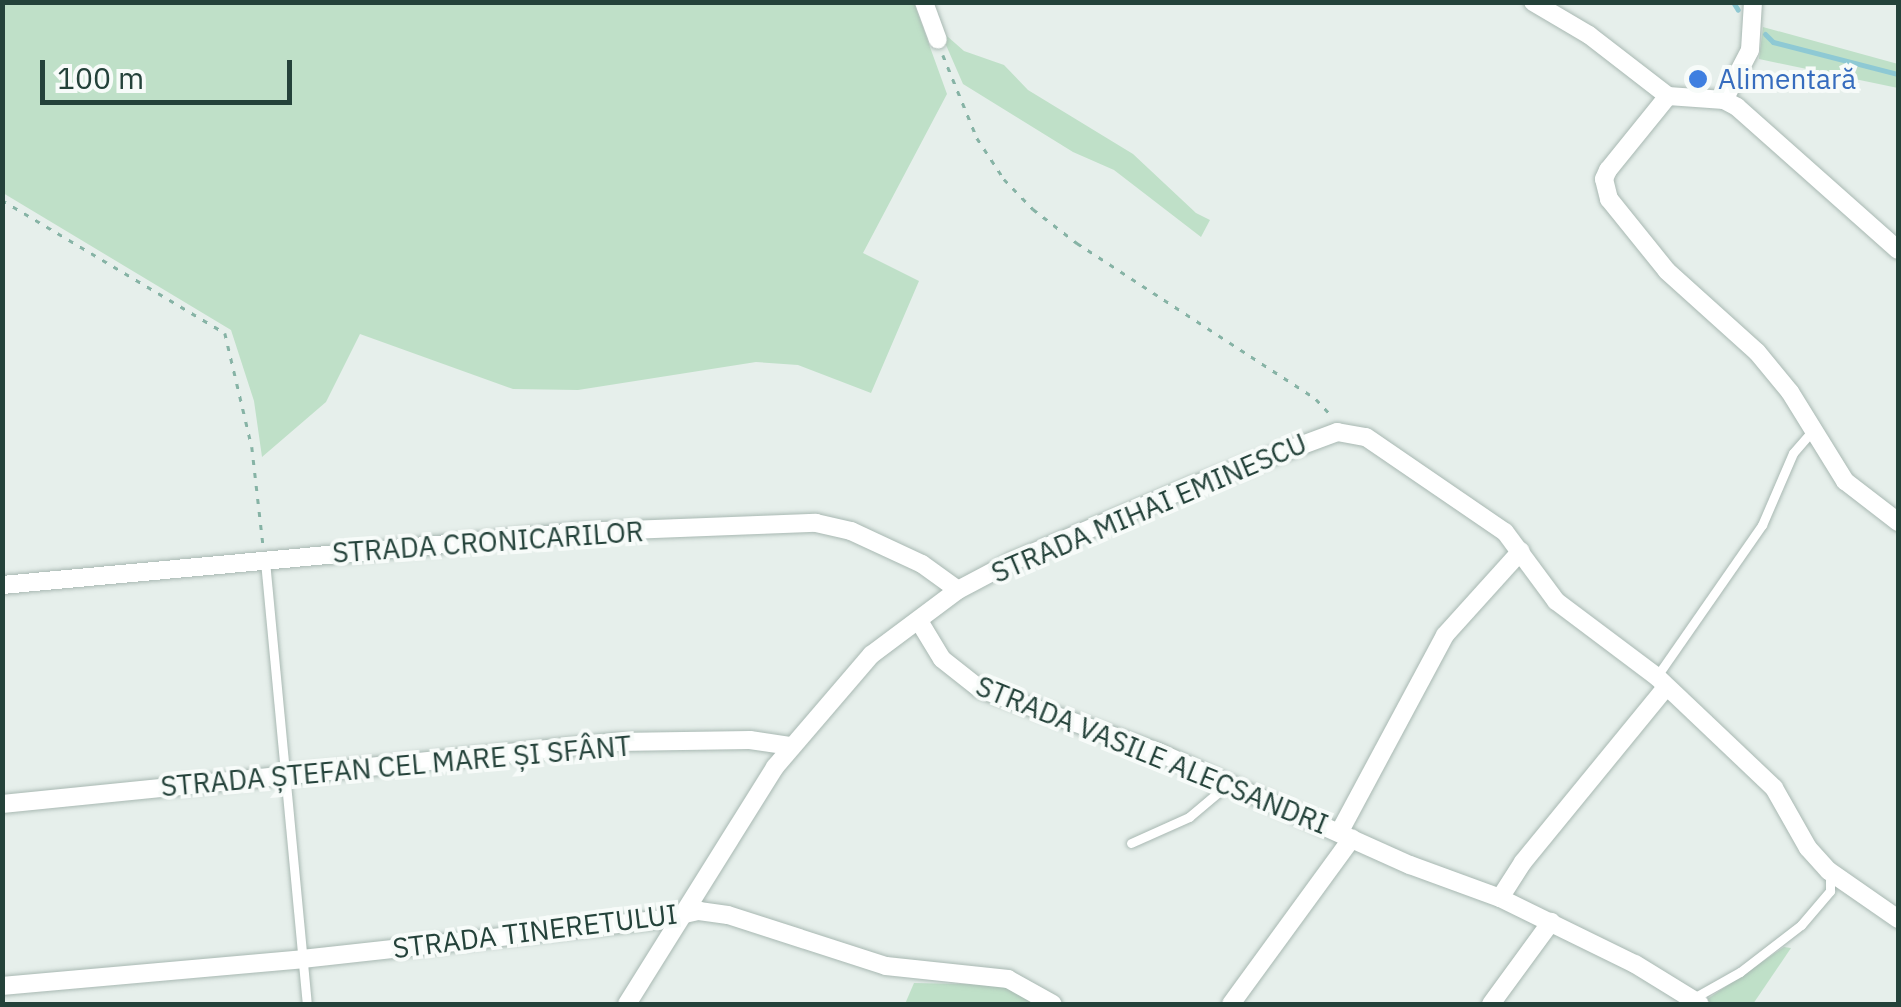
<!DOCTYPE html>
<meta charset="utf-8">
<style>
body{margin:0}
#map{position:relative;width:1901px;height:1007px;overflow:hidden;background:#e6efeb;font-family:"IBM Plex Sans",sans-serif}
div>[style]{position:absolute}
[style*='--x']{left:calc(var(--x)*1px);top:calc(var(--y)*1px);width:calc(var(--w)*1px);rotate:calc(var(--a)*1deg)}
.green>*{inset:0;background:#bfe0c8}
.stream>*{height:5px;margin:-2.5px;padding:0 2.5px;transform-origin:2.5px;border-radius:2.5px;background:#8ec9d4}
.path>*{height:2.5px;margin-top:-1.25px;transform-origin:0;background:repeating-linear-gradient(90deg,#86b3a5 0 5px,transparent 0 13px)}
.roads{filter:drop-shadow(0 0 2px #a8b8b2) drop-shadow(0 0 2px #a8b8b2)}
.service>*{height:9px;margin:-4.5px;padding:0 4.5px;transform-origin:4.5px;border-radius:4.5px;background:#fff}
.minor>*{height:18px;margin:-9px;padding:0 9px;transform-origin:9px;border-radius:9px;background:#fff}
.dots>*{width:28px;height:28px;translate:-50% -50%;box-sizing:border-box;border:5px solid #f7fbf9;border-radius:50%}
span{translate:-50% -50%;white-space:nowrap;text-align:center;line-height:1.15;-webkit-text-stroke:8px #f7fbf9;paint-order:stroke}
.shop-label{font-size:28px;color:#366cbe}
.left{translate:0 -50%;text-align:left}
.street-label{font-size:28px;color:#24423a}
.frame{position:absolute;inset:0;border:5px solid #24423a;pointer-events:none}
.scale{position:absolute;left:40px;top:60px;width:252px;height:45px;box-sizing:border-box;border:5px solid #24423a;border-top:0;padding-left:12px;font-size:30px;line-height:35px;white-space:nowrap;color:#24423a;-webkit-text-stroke:8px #f7fbf9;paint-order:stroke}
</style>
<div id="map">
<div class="green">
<div style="clip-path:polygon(2px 3px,914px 3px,947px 94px,863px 253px,919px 281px,871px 393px,798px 365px,756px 362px,578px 390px,513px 389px,360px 334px,326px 402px,262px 457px,254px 401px,231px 330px,3px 193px)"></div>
<div style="clip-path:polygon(1763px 27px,1898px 64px,1898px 88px,1759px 59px)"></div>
<div style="clip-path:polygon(939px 29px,964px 51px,1004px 65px,1028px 90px,1133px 154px,1196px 213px,1210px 220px,1201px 237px,1114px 170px,1073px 152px,963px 84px)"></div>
<div style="clip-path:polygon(1784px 947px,1791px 948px,1753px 1004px,1712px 1004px,1706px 1000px)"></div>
<div style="clip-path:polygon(914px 983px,1010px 985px,1043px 1004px,905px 1004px)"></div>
</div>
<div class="stream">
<div style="--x:1733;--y:2;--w:9;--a:58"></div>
<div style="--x:1765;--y:34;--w:11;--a:45"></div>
<div style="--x:1773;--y:42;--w:129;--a:14.4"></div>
</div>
<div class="path">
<div style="--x:943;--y:55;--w:90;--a:67.7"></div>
<div style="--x:977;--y:138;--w:49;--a:56.6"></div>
<div style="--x:1004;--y:179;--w:42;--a:46"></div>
<div style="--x:1033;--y:209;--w:56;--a:37.7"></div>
<div style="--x:1077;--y:243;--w:285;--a:33.1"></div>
<div style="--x:1316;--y:399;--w:21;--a:47"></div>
<div style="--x:2;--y:200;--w:260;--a:30.8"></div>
<div style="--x:225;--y:333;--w:117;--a:76.7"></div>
<div style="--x:252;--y:447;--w:97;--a:83.5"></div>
</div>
<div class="roads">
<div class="service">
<div style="--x:265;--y:561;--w:445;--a:84.6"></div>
<div style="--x:1657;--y:676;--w:184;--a:-55.2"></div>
<div style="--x:1762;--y:525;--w:78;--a:-66.7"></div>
<div style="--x:1793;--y:453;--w:29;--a:-49"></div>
<div style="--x:1131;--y:843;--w:64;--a:-24.1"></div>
<div style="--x:1189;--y:817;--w:50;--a:-40.1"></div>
<div style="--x:1692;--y:999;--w:55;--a:-29.4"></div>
<div style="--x:1740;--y:972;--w:77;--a:-37.6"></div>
<div style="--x:1801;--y:925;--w:45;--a:-49.5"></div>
<div style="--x:1830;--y:891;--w:15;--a:-90"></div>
</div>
<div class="minor">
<div style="--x:924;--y:2;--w:40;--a:69.8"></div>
<div style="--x:1533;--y:2;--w:65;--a:30.5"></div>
<div style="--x:1589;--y:35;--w:100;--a:37.7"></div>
<div style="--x:1668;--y:96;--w:56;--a:4.1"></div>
<div style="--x:1724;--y:100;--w:15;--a:28"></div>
<div style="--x:1737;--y:107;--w:215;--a:41.6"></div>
<div style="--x:1668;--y:96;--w:95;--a:129"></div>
<div style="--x:1608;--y:170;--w:10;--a:114"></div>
<div style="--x:1604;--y:179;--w:21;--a:76"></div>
<div style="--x:1609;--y:199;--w:92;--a:51.1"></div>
<div style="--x:1667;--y:271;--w:121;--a:42"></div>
<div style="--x:1757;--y:352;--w:52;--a:50.5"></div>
<div style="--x:1790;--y:392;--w:105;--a:58.3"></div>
<div style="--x:1845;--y:481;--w:67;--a:37.7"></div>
<div style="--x:1724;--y:100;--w:56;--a:-62.5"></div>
<div style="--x:1750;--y:50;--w:48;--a:-86.4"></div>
<div style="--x:2;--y:585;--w:577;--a:-5.27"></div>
<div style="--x:577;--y:532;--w:239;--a:-2.2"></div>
<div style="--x:816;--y:523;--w:36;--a:13"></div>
<div style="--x:851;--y:531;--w:78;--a:24.9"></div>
<div style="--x:922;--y:564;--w:44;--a:35.8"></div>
<div style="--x:919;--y:621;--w:44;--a:58.8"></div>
<div style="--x:942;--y:659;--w:48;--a:38.3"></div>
<div style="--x:980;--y:689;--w:189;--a:19.5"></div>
<div style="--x:1158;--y:752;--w:276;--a:24.2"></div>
<div style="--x:1410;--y:865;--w:96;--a:20.1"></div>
<div style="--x:1500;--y:898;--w:150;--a:26.1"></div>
<div style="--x:1635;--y:964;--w:76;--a:31.6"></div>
<div style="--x:2;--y:804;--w:618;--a:-5.76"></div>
<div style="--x:617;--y:742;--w:133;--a:-0.9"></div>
<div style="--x:750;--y:740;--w:40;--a:8.5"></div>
<div style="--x:1340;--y:831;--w:222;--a:-61.8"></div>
<div style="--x:1445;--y:635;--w:113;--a:-47.9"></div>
<div style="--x:1500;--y:898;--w:43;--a:-57.4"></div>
<div style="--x:1523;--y:862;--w:226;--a:-50.7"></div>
<div style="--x:2;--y:986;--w:301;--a:-5.1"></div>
<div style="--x:302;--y:959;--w:363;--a:-6.3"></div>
<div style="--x:663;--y:919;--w:37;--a:-13"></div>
<div style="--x:699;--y:911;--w:29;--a:8"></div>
<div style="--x:728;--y:915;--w:166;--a:17.9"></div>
<div style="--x:886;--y:966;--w:123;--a:6.1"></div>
<div style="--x:1008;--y:979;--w:51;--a:29.1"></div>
<div style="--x:627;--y:1004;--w:279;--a:-58"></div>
<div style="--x:775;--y:767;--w:148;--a:-49.4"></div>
<div style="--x:871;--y:655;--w:109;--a:-36.8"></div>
<div style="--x:958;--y:590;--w:62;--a:-27.8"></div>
<div style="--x:1013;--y:561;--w:194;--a:-22.7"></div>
<div style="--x:1192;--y:486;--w:155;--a:-20.4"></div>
<div style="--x:1337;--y:432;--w:29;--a:10"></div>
<div style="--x:1366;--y:437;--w:168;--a:34.4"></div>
<div style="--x:1505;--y:532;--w:86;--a:53.5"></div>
<div style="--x:1556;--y:601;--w:125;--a:36.9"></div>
<div style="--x:1656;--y:676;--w:163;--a:43.5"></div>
<div style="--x:1774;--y:788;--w:69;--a:60.5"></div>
<div style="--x:1808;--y:848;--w:31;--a:48"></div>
<div style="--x:1829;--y:871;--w:84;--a:34.8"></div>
<div style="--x:1231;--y:1004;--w:205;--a:-53.9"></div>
<div style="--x:1491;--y:1004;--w:102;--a:-53.8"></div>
</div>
</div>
<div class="dots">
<div style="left:1698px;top:79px;background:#3f7fe0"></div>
</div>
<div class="shop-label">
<span class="left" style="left:1718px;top:79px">Alimentară</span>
</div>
<div class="street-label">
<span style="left:1149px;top:508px;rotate:-23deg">STRADA MIHAI EMINESCU</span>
<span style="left:488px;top:542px;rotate:-4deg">STRADA CRONICARILOR</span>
<span style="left:1152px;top:755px;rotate:22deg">STRADA VASILE ALECSANDRI</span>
<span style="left:396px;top:766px;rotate:-5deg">STRADA ȘTEFAN CEL MARE ȘI SFÂNT</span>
<span style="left:535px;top:931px;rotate:-7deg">STRADA TINERETULUI</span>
</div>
<div class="frame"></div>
<div class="scale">100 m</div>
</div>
